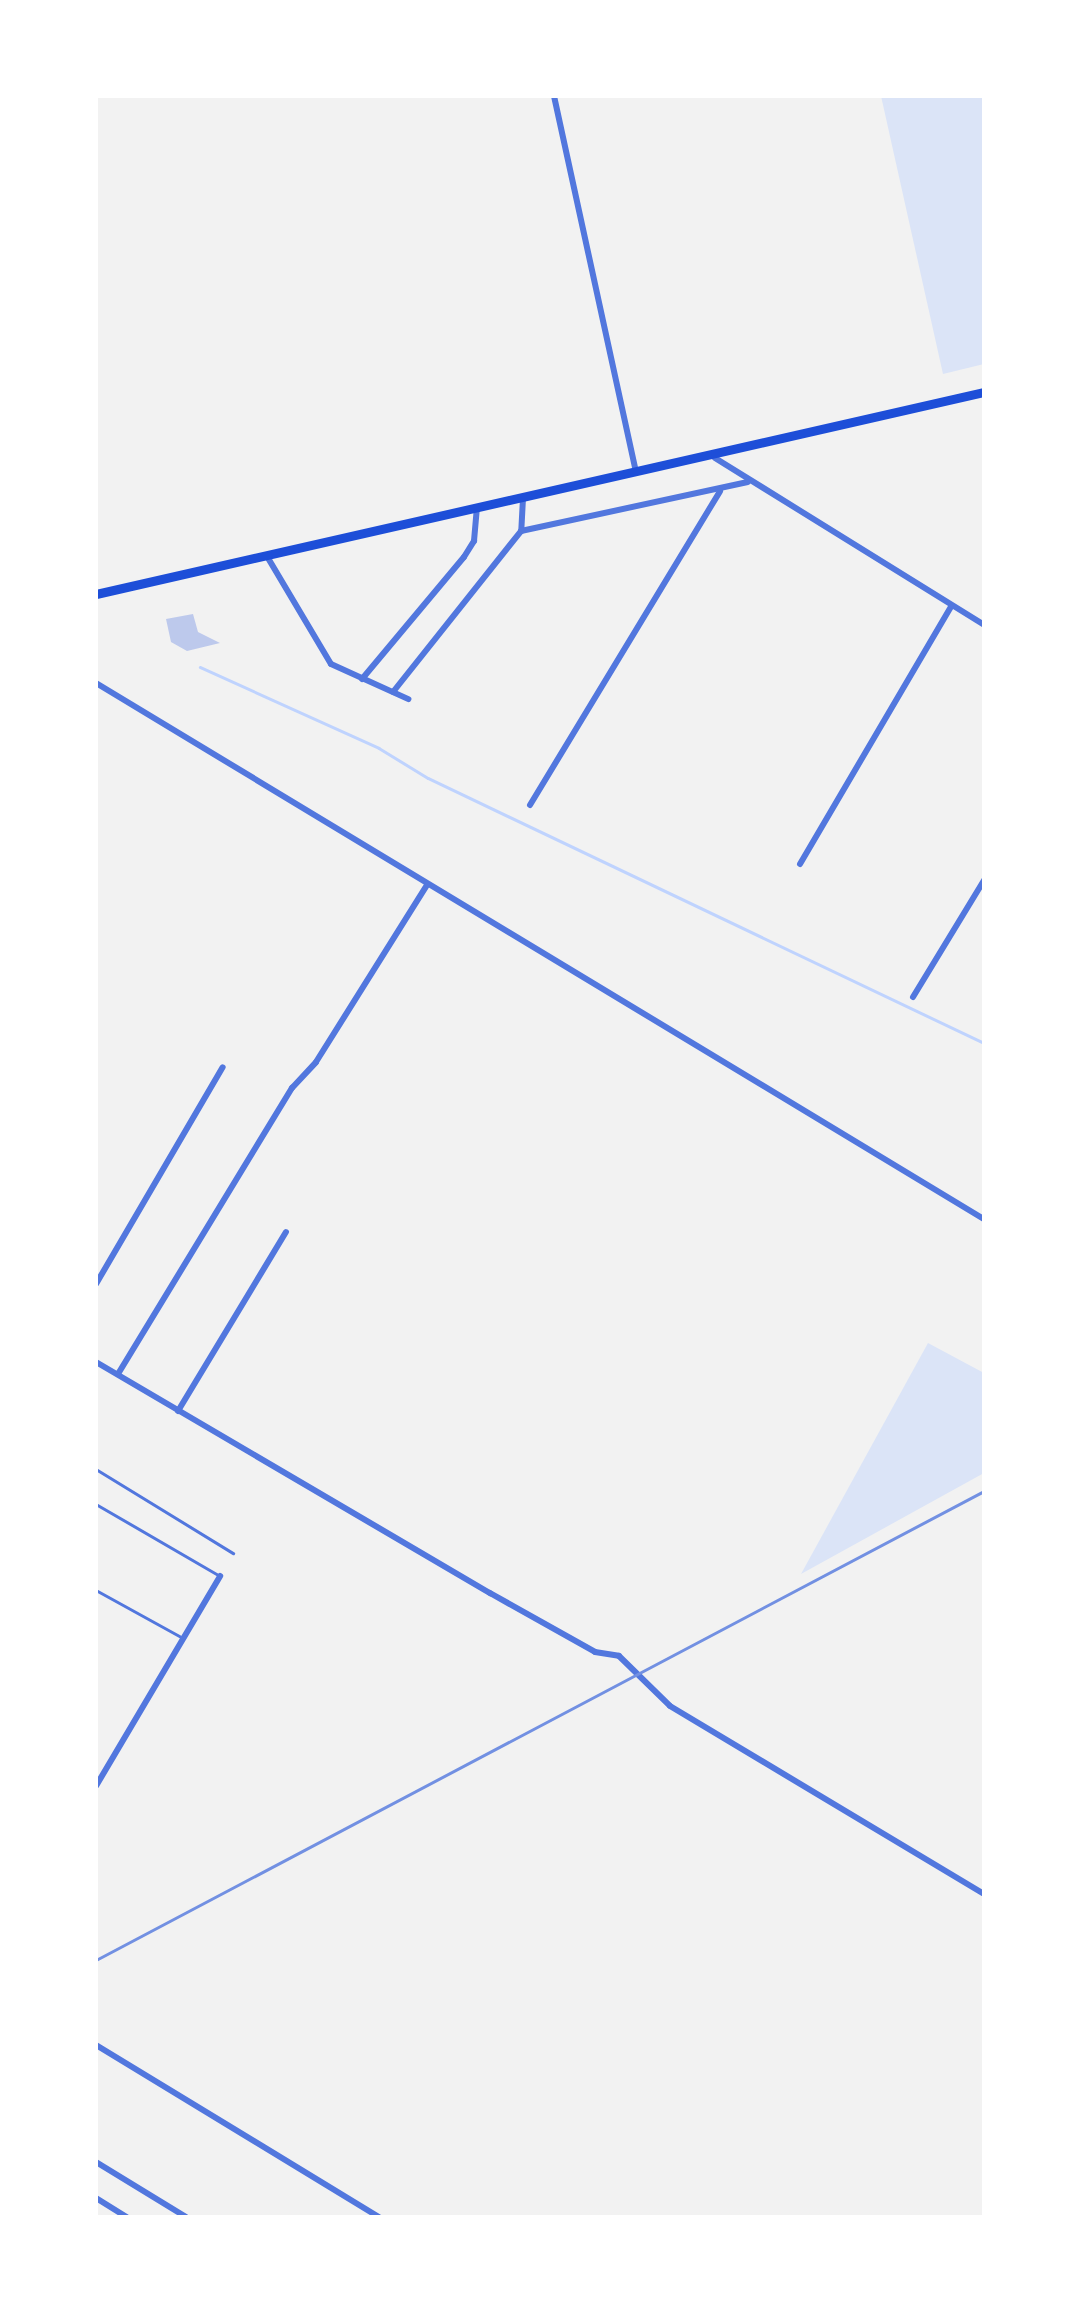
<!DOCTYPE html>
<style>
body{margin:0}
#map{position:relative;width:1080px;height:2313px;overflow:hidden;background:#f2f2f2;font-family:"Open Sans",sans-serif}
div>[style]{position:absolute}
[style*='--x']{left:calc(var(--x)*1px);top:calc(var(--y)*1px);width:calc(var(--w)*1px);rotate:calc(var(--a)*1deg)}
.green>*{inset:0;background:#dbe4f7}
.stream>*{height:2.5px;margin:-1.25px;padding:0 1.25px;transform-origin:1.25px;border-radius:1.25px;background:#bfd3fe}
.building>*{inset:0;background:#bdc9ec}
.service>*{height:2.5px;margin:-1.25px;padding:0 1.25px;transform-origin:1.25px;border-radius:1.25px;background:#5277de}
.minor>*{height:6px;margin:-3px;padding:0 3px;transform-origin:3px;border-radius:3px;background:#5277de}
.primary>*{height:9px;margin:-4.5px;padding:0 4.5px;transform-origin:4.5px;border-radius:4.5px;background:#1d4ed8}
.rail>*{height:2.5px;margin:-1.25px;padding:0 1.25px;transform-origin:1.25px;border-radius:1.25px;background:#7290e2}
span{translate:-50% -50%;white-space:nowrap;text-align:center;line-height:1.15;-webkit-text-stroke:7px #fff;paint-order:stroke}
.frame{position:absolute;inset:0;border:98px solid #fff;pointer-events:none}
</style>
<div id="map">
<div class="green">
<div style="clip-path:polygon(881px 96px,983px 96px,984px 364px,943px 374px)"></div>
<div style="clip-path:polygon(928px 1343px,984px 1373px,984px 1473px,801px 1574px)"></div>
</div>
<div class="stream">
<div style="--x:200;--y:667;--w:196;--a:24.3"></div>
<div style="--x:379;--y:748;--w:57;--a:31.5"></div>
<div style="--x:428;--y:778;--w:616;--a:25.48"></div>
</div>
<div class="building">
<div style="clip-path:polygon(193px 614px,198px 632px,220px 643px,187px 651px,171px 642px,166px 619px)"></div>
</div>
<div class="service">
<div style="--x:96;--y:1469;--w:161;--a:31.5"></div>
<div style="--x:96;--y:1504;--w:143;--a:30.1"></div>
<div style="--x:96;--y:1590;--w:99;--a:28.9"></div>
</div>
<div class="minor">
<div style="--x:554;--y:96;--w:385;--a:77.7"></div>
<div style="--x:715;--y:458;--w:317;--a:31.8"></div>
<div style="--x:523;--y:498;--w:33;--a:93"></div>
<div style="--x:521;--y:531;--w:232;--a:-12.2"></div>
<div style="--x:268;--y:558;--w:123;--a:59.3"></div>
<div style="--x:331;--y:664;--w:85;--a:24.4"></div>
<div style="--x:362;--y:679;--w:159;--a:-50.1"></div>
<div style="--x:464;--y:557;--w:19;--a:-58"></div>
<div style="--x:474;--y:541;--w:32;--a:-85"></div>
<div style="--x:96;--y:683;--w:1037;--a:31.12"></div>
<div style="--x:393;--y:692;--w:206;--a:-51.5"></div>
<div style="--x:530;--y:805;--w:367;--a:-58.8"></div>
<div style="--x:800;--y:864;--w:298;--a:-59.6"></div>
<div style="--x:913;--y:997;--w:137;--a:-58.7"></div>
<div style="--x:96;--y:1284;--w:251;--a:-59.7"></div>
<div style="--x:96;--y:1362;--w:457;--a:30.4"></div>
<div style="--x:490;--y:1593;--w:120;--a:29.3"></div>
<div style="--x:595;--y:1652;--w:24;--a:9"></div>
<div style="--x:619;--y:1656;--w:71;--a:44.4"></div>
<div style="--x:670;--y:1706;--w:366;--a:30.9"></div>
<div style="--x:118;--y:1374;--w:335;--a:-58.7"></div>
<div style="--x:292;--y:1088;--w:35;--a:-47"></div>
<div style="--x:316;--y:1062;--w:209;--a:-57.9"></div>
<div style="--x:178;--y:1411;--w:209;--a:-58.9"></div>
<div style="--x:96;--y:1786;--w:244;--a:-59.4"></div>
<div style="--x:96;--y:2045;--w:331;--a:31.3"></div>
<div style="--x:96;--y:2162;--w:105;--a:31.4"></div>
<div style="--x:96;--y:2198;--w:36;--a:32"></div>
</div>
<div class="primary">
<div style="--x:96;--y:594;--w:911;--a:-12.82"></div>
</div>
<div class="rail">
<div style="--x:96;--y:1960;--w:1004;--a:-27.84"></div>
</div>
<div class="frame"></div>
</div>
